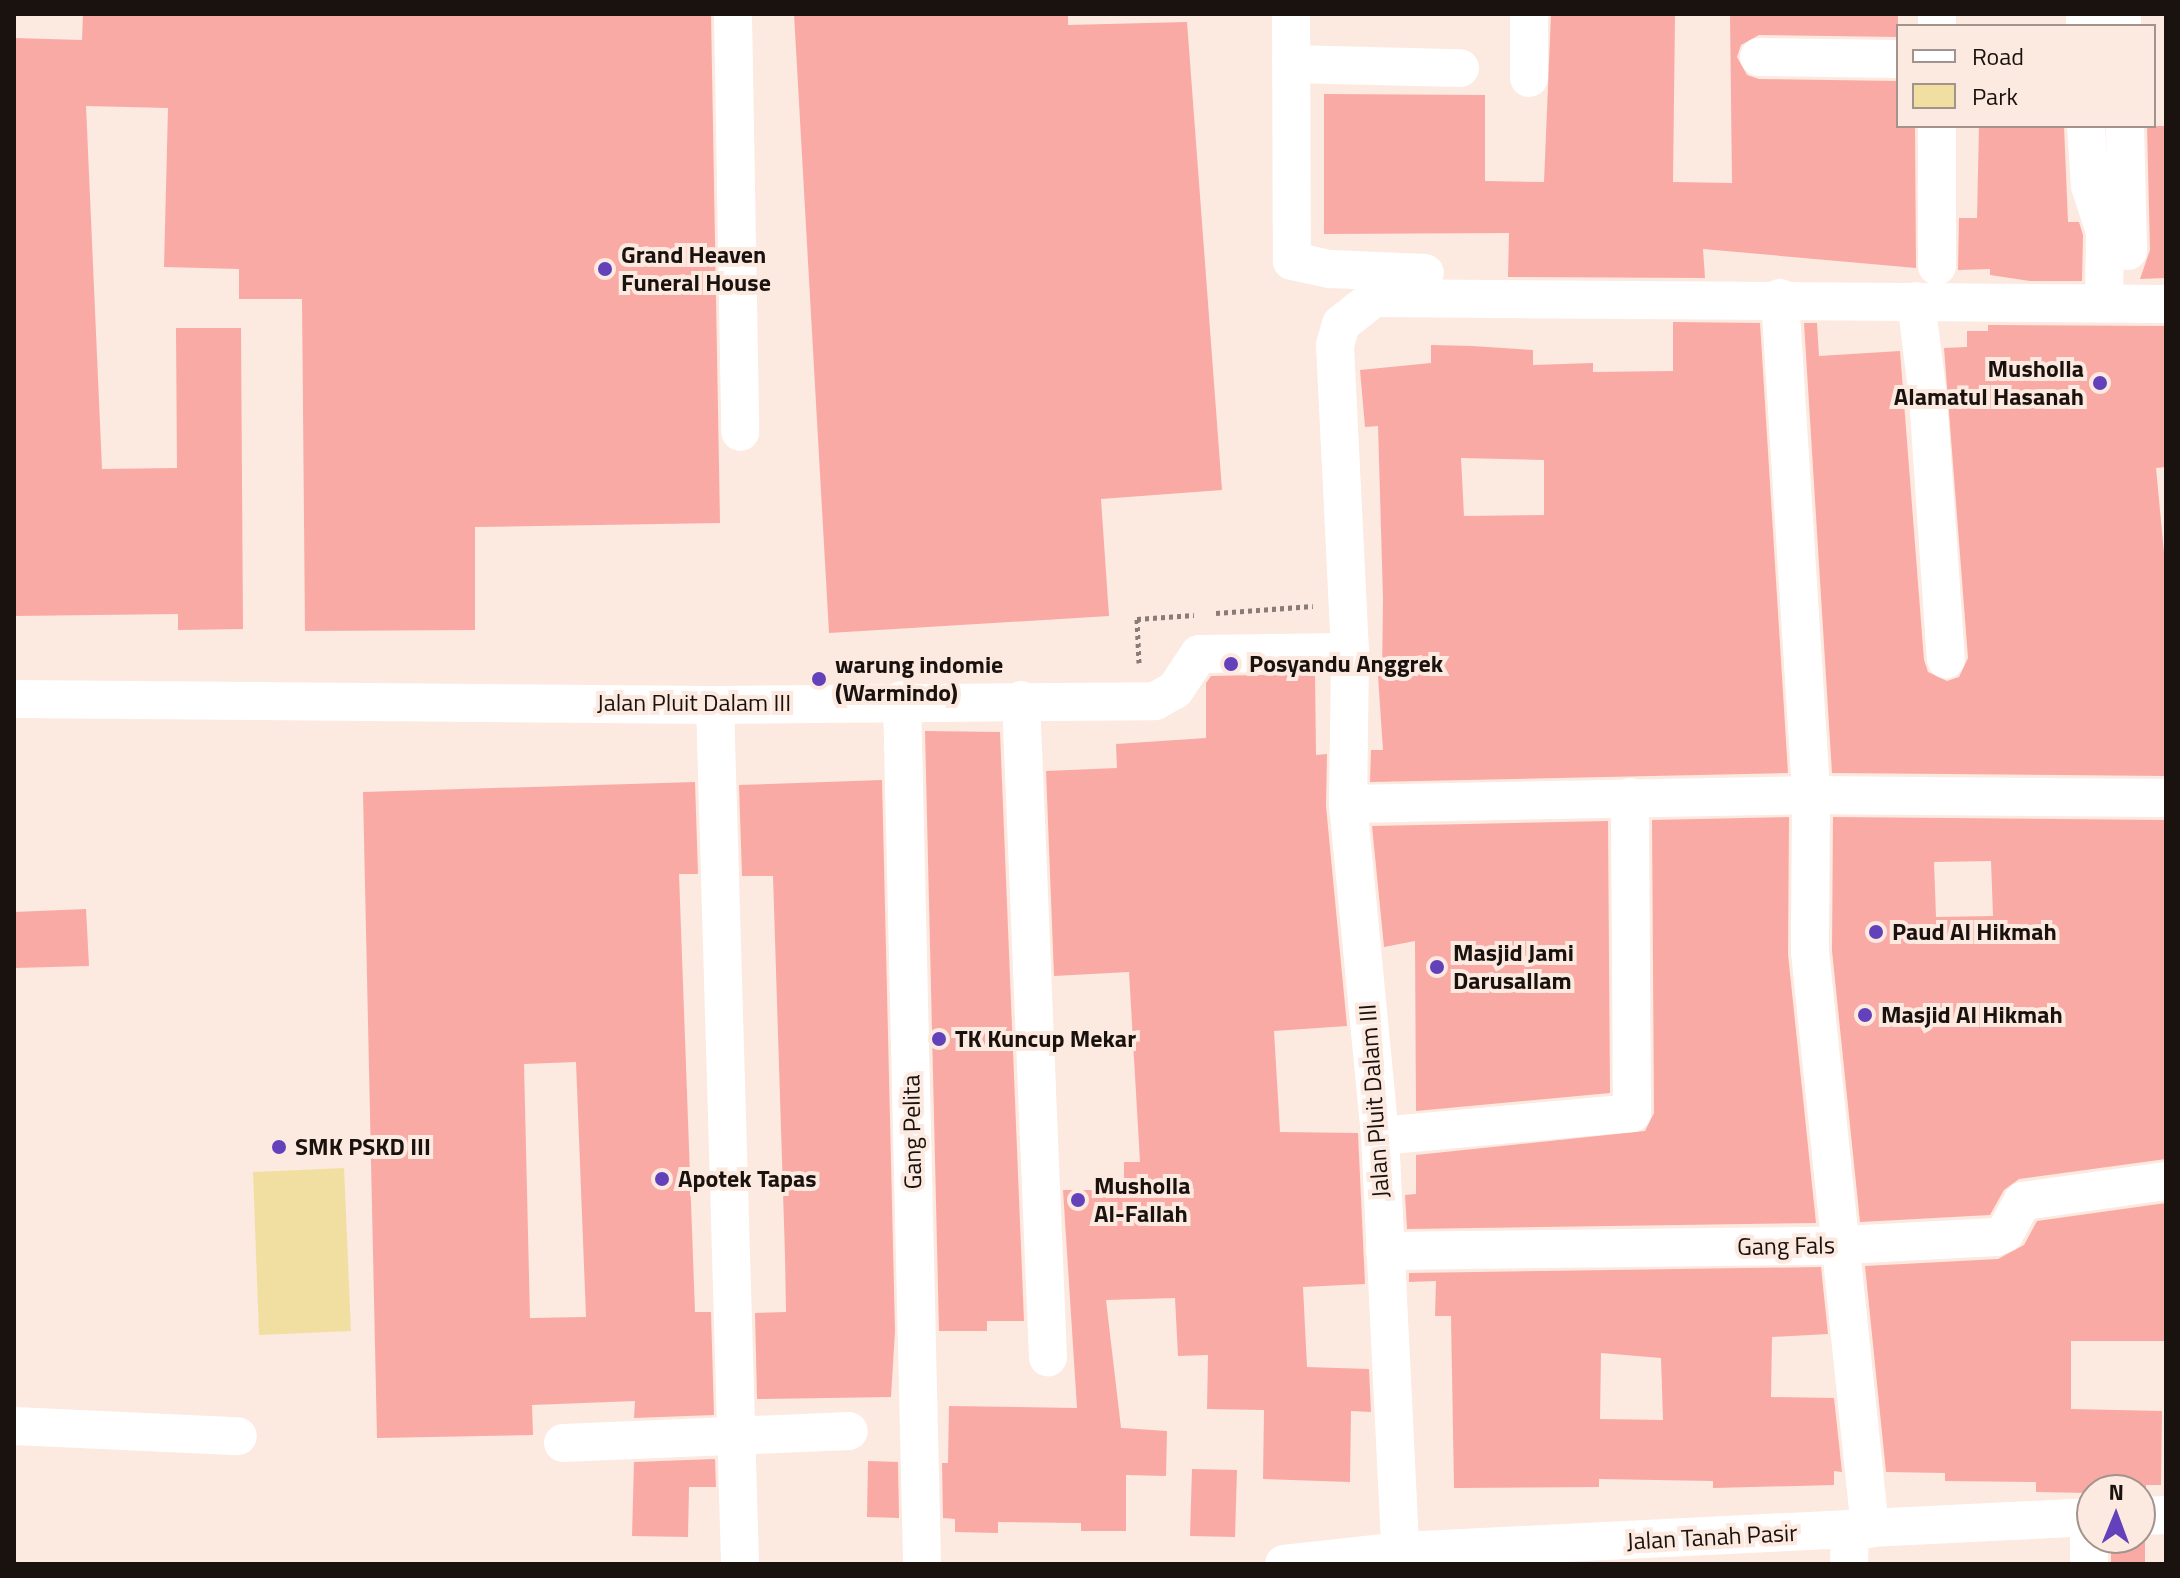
<!DOCTYPE html>
<style>
body{margin:0}
#map{position:relative;width:2180px;height:1578px;overflow:hidden;background:#fce9e0;font-family:"Titillium Web",sans-serif}
div>[style]{position:absolute}
[style*='--x']{left:calc(var(--x)*1px);top:calc(var(--y)*1px);width:calc(var(--w)*1px);rotate:calc(var(--a)*1deg)}
.green>*{inset:0;background:#f1dfa2}
.building>*{inset:0;background:#f9aaa5}
.path>*{height:5px;margin-top:-2.5px;transform-origin:0;background:repeating-linear-gradient(90deg,#897b75 0 4px,transparent 0 8px)}
.minor>*{height:38px;margin:-19px;padding:0 19px;transform-origin:19px;border-radius:19px;background:#fff}
.dots>*{width:22px;height:22px;translate:-50% -50%;box-sizing:border-box;border:4px solid #fce9e0;border-radius:50%}
span{translate:-50% -50%;white-space:nowrap;text-align:center;line-height:1.15;-webkit-text-stroke:8px #fce9e0;paint-order:stroke}
.poi-label{font-size:24px;color:#1a120e;font-weight:700}
.left{translate:0 -50%;text-align:left}
.right{translate:-100% -50%;text-align:right}
.street-label{font-size:24px;color:#1a120e}
.frame{position:absolute;inset:0;border:16px solid #1a120e;pointer-events:none}
.legend{position:absolute;left:1896px;top:24px;width:260px;height:104px;box-sizing:border-box;background:#fce9e0;border:2px solid #a2938c;margin:0;padding:10px 14px;list-style:none;font-size:24px;color:#1a120e}
.legend li{display:flex;align-items:center;gap:16px;height:40px}
.legend b{width:40px;border:2px solid #a2938c}
.north{position:absolute;left:2076px;top:1474px;width:80px;height:80px;box-sizing:border-box;background:#fce9e0;border:2px solid #a2938c;border-radius:50%;rotate:1deg;font-size:22px;font-weight:700;line-height:32px;text-align:center;color:#1a120e}
.north::after{content:'';display:block;margin:auto;width:28px;height:36px;background:#6341ba;clip-path:polygon(50% 0,100% 100%,50% 72%,0 100%)}
</style>
<div id="map">
<div class="green">
<div style="clip-path:polygon(344px 1168px,351px 1331px,259px 1335px,253px 1172px)"></div>
</div>
<div class="building">
<div style="clip-path:polygon(83px 14px,711px 14px,720px 523px,475px 527px,475px 630px,305px 631px,302px 299px,239px 299px,239px 269px,164px 267px,168px 108px,86px 106px,102px 469px,177px 468px,176px 328px,241px 328px,243px 629px,178px 630px,178px 614px,14px 616px,14px 38px,82px 40px)"></div>
<div style="clip-path:polygon(794px 14px,1068px 14px,1068px 25px,1187px 22px,1222px 490px,1101px 499px,1109px 616px,829px 633px)"></div>
<div style="clip-path:polygon(1551px 14px,1675px 14px,1673px 182px,1732px 183px,1730px 14px,1898px 14px,1898px 37px,1759px 35px,1741px 45px,1737px 57px,1747px 75px,1759px 79px,1898px 81px,1898px 126px,1915px 126px,1916px 268px,1703px 249px,1705px 278px,1508px 277px,1509px 233px,1324px 234px,1324px 94px,1485px 95px,1485px 181px,1544px 182px)"></div>
<div style="clip-path:polygon(1979px 126px,2064px 126px,2068px 222px,2079px 222px,2083px 235px,2082px 281px,2030px 281px,1990px 275px,1990px 269px,1958px 270px,1959px 218px,1977px 218px)"></div>
<div style="clip-path:polygon(2147px 126px,2166px 126px,2166px 278px,2140px 279px,2150px 250px)"></div>
<div style="clip-path:polygon(evenodd,1673px 322px,1760px 323px,1788px 773px,1370px 782px,1371px 750px,1383px 750px,1378px 676px,1382px 676px,1383px 598px,1378px 426px,1365px 427px,1360px 370px,1431px 363px,1431px 345px,1472px 346px,1533px 350px,1533px 365px,1593px 363px,1593px 372px,1673px 371px,1673px 322px,1461px 458px,1544px 460px,1544px 515px,1464px 516px,1461px 458px)"></div>
<div style="clip-path:polygon(1804px 323px,1817px 323px,1819px 356px,1900px 351px,1924px 660px,1928px 672px,1947px 681px,1959px 677px,1968px 658px,1944px 348px,1967px 347px,1967px 331px,1988px 331px,1988px 325px,2166px 326px,2166px 467px,2156px 468px,2166px 574px,2166px 776px,1832px 773px)"></div>
<div style="clip-path:polygon(1315px 674px,1316px 755px,1327px 754px,1326px 806px,1347px 1026px,1274px 1031px,1280px 1132px,1358px 1133px,1365px 1284px,1303px 1287px,1307px 1367px,1369px 1369px,1371px 1412px,1351px 1411px,1350px 1482px,1263px 1479px,1264px 1410px,1207px 1409px,1208px 1355px,1178px 1356px,1175px 1298px,1106px 1300px,1121px 1428px,1167px 1431px,1166px 1476px,1126px 1475px,1126px 1531px,1081px 1531px,1081px 1523px,998px 1522px,998px 1533px,955px 1532px,955px 1519px,943px 1518px,942px 1463px,948px 1463px,949px 1406px,1077px 1408px,1063px 1190px,1124px 1190px,1124px 1162px,1140px 1162px,1129px 972px,1054px 976px,1046px 771px,1117px 768px,1116px 744px,1206px 738px,1206px 683px,1211px 676px)"></div>
<div style="clip-path:polygon(925px 731px,1000px 732px,1024px 1321px,987px 1321px,987px 1331px,939px 1331px)"></div>
<div style="clip-path:polygon(882px 780px,895px 1331px,891px 1397px,757px 1399px,755px 1313px,786px 1312px,785px 1255px,773px 876px,742px 876px,739px 785px)"></div>
<div style="clip-path:polygon(evenodd,695px 782px,698px 874px,679px 874px,695px 1312px,711px 1312px,714px 1415px,634px 1418px,635px 1401px,532px 1405px,533px 1435px,377px 1438px,363px 792px,695px 782px,576px 1062px,586px 1317px,530px 1318px,524px 1064px,576px 1062px)"></div>
<div style="clip-path:polygon(1789px 817px,1788px 954px,1816px 1223px,1407px 1229px,1405px 1195px,1416px 1194px,1416px 1155px,1645px 1131px,1654px 1113px,1652px 820px)"></div>
<div style="clip-path:polygon(evenodd,1833px 817px,2166px 820px,2166px 1159px,2019px 1179px,2004px 1190px,1990px 1215px,1860px 1222px,1832px 951px,1833px 817px,1991px 861px,1993px 916px,1936px 917px,1934px 862px,1991px 861px)"></div>
<div style="clip-path:polygon(1608px 821px,1610px 1093px,1416px 1111px,1415px 941px,1384px 947px,1372px 826px)"></div>
<div style="clip-path:polygon(86px 909px,89px 966px,14px 968px,14px 912px)"></div>
<div style="clip-path:polygon(2166px 1203px,2166px 1341px,2071px 1341px,2071px 1409px,2162px 1411px,2161px 1485px,2146px 1485px,2146px 1494px,2036px 1492px,2036px 1482px,1945px 1481px,1945px 1473px,1886px 1472px,1865px 1266px,1998px 1259px,2024px 1245px,2037px 1221px)"></div>
<div style="clip-path:polygon(evenodd,1821px 1267px,1828px 1334px,1772px 1337px,1771px 1397px,1834px 1398px,1842px 1472px,1834px 1471px,1834px 1485px,1713px 1488px,1713px 1481px,1599px 1479px,1599px 1487px,1454px 1488px,1451px 1316px,1435px 1316px,1436px 1281px,1409px 1282px,1409px 1273px,1821px 1267px,1601px 1353px,1661px 1358px,1663px 1420px,1600px 1419px,1601px 1353px)"></div>
<div style="clip-path:polygon(715px 1459px,716px 1487px,689px 1487px,688px 1537px,632px 1536px,634px 1462px)"></div>
<div style="clip-path:polygon(868px 1461px,898px 1462px,899px 1518px,867px 1517px)"></div>
<div style="clip-path:polygon(1192px 1469px,1237px 1470px,1235px 1537px,1190px 1536px)"></div>
<div style="clip-path:polygon(2111px 1538px,2145px 1538px,2145px 1564px,2111px 1564px)"></div>
</div>
<div class="path">
<div style="--x:1216;--y:613;--w:97;--a:-4.1"></div>
<div style="--x:1139;--y:663;--w:44;--a:-92.6"></div>
<div style="--x:1137;--y:619;--w:57;--a:-4"></div>
</div>
<div class="minor">
<div style="--x:733;--y:14;--w:418;--a:89"></div>
<div style="--x:1291;--y:14;--w:247;--a:89.8"></div>
<div style="--x:1292;--y:261;--w:40;--a:12"></div>
<div style="--x:1331;--y:269;--w:94;--a:2.4"></div>
<div style="--x:2085;--y:14;--w:12;--a:90"></div>
<div style="--x:2122;--y:14;--w:12;--a:90"></div>
<div style="--x:1937;--y:26;--w:12;--a:-90"></div>
<div style="--x:1759;--y:57;--w:139;--a:0.8"></div>
<div style="--x:1291;--y:64;--w:169;--a:1.4"></div>
<div style="--x:1529;--y:78;--w:64;--a:-90"></div>
<div style="--x:1937;--y:126;--w:140;--a:90"></div>
<div style="--x:2086;--y:126;--w:60;--a:86.2"></div>
<div style="--x:2090;--y:186;--w:48;--a:71.9"></div>
<div style="--x:2105;--y:232;--w:71;--a:90.8"></div>
<div style="--x:2125;--y:126;--w:125;--a:88.6"></div>
<div style="--x:1780;--y:298;--w:498;--a:86.4"></div>
<div style="--x:1811;--y:795;--w:157;--a:90.4"></div>
<div style="--x:1810;--y:952;--w:580;--a:84.06"></div>
<div style="--x:1916;--y:301;--w:97;--a:82.9"></div>
<div style="--x:1928;--y:397;--w:263;--a:86.1"></div>
<div style="--x:14;--y:699;--w:701;--a:0.49"></div>
<div style="--x:715;--y:705;--w:440;--a:-0.5"></div>
<div style="--x:1155;--y:701;--w:23;--a:-29"></div>
<div style="--x:1175;--y:690;--w:43;--a:-56.3"></div>
<div style="--x:1199;--y:654;--w:151;--a:-0.8"></div>
<div style="--x:902;--y:700;--w:864;--a:88.67"></div>
<div style="--x:1021;--y:700;--w:658;--a:87.65"></div>
<div style="--x:715;--y:705;--w:859;--a:88.33"></div>
<div style="--x:1348;--y:804;--w:463;--a:-1.1"></div>
<div style="--x:1811;--y:795;--w:355;--a:0.5"></div>
<div style="--x:1380;--y:1136;--w:253;--a:-5.2"></div>
<div style="--x:1632;--y:1113;--w:316;--a:-90.4"></div>
<div style="--x:1385;--y:1251;--w:459;--a:-0.7"></div>
<div style="--x:1844;--y:1245;--w:152;--a:-3"></div>
<div style="--x:1996;--y:1237;--w:10;--a:-24"></div>
<div style="--x:2005;--y:1233;--w:37;--a:-61"></div>
<div style="--x:2023;--y:1201;--w:144;--a:-8"></div>
<div style="--x:14;--y:1426;--w:224;--a:2.6"></div>
<div style="--x:563;--y:1443;--w:286;--a:-2.4"></div>
<div style="--x:2140;--y:1516;--w:26;--a:-2"></div>
<div style="--x:1284;--y:1564;--w:119;--a:-6.3"></div>
<div style="--x:1402;--y:1551;--w:691;--a:-2.82"></div>
<div style="--x:1401;--y:1564;--w:429;--a:-92.8"></div>
<div style="--x:1380;--y:1136;--w:334;--a:-95.5"></div>
<div style="--x:1348;--y:804;--w:152;--a:-89.2"></div>
<div style="--x:1350;--y:652;--w:307;--a:-92.8"></div>
<div style="--x:1335;--y:345;--w:22;--a:-74"></div>
<div style="--x:1341;--y:324;--w:42;--a:-38.2"></div>
<div style="--x:1374;--y:298;--w:792;--a:0.43"></div>
<div style="--x:1849;--y:1564;--w:33;--a:-88"></div>
<div style="--x:2089;--y:1564;--w:47;--a:-90"></div>
</div>
<div class="dots">
<div style="left:605px;top:269px;background:#6341ba"></div>
<div style="left:2100px;top:383px;background:#6341ba"></div>
<div style="left:1231px;top:664px;background:#6341ba"></div>
<div style="left:819px;top:679px;background:#6341ba"></div>
<div style="left:1876px;top:932px;background:#6341ba"></div>
<div style="left:1437px;top:967px;background:#6341ba"></div>
<div style="left:1865px;top:1015px;background:#6341ba"></div>
<div style="left:939px;top:1039px;background:#6341ba"></div>
<div style="left:279px;top:1147px;background:#6341ba"></div>
<div style="left:662px;top:1179px;background:#6341ba"></div>
<div style="left:1078px;top:1200px;background:#6341ba"></div>
</div>
<div class="poi-label">
<span class="left" style="left:621px;top:269px">Grand Heaven<br>Funeral House</span>
<span class="right" style="left:2084px;top:383px">Musholla<br>Alamatul Hasanah</span>
<span class="left" style="left:1249px;top:664px">Posyandu Anggrek</span>
<span class="left" style="left:835px;top:679px">warung indomie<br>(Warmindo)</span>
<span class="left" style="left:1892px;top:932px">Paud Al Hikmah</span>
<span class="left" style="left:1453px;top:967px">Masjid Jami<br>Darusallam</span>
<span class="left" style="left:1881px;top:1015px">Masjid Al Hikmah</span>
<span class="left" style="left:955px;top:1039px">TK Kuncup Mekar</span>
<span class="left" style="left:295px;top:1147px">SMK PSKD III</span>
<span class="left" style="left:678px;top:1179px">Apotek Tapas</span>
<span class="left" style="left:1094px;top:1200px">Musholla<br>Al-Fallah</span>
</div>
<div class="street-label">
<span style="left:694px;top:703px">Jalan Pluit Dalam III</span>
<span style="left:1374px;top:1101px;rotate:-94deg">Jalan Pluit Dalam III</span>
<span style="left:912px;top:1132px;rotate:-91deg">Gang Pelita</span>
<span style="left:1786px;top:1246px;rotate:-1deg">Gang Fals</span>
<span style="left:1712px;top:1537px;rotate:-3deg">Jalan Tanah Pasir</span>
</div>
<div class="frame"></div>
<ul class="legend">
<li><b style="height:10px;background:#fff"></b>Road</li>
<li><b style="height:22px;background:#f1dfa2"></b>Park</li>
</ul>
<div class="north">N</div>
</div>
